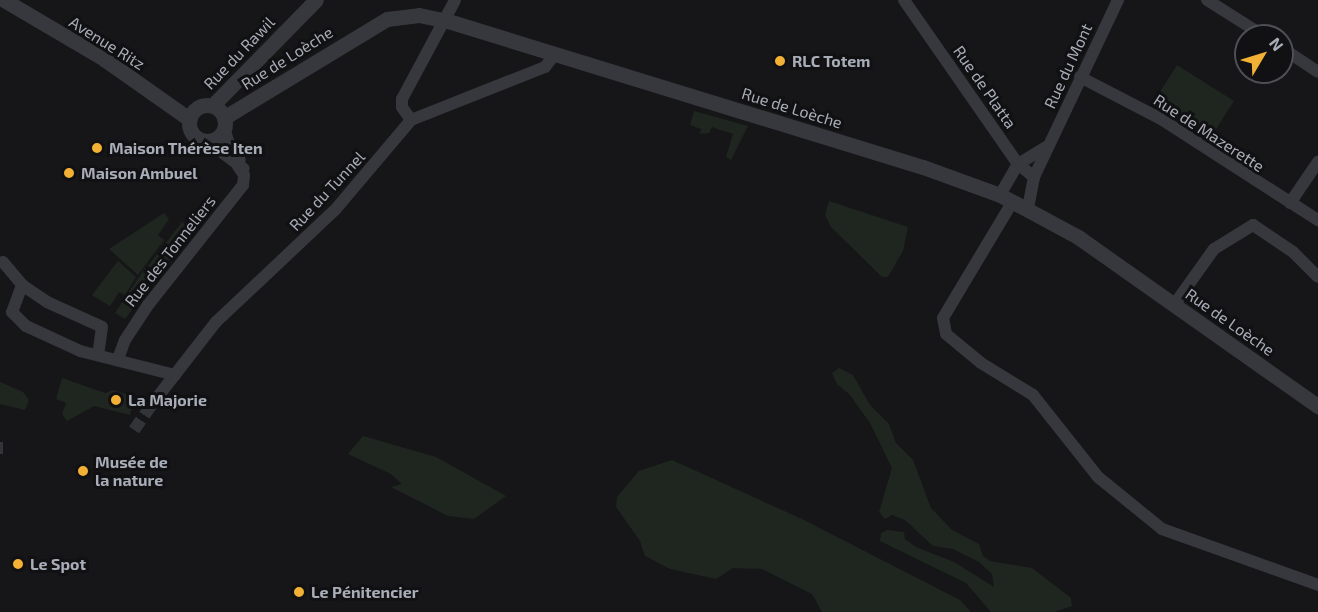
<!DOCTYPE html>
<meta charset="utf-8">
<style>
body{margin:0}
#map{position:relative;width:1318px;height:612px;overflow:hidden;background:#161618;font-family:"Exo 2",sans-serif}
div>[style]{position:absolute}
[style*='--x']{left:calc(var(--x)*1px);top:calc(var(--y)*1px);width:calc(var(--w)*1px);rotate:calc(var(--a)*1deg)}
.green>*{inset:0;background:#1e261f}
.minor-tunnel>*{height:12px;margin-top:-6px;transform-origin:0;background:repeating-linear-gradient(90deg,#333438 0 12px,transparent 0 18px)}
.minor>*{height:12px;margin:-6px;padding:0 6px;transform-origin:6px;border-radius:6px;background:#37383d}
.tertiary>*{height:15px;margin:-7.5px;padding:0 7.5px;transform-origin:7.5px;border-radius:7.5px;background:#37383d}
.tertiary>.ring{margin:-7.5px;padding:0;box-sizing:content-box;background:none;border:15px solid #37383d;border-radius:50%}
.dots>*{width:16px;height:16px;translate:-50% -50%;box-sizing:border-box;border:3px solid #111113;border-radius:50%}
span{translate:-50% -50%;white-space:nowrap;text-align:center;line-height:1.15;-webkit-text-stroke:6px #111113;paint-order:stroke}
.street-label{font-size:16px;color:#a8adb8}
.poi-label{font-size:16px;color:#a8adb8;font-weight:700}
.left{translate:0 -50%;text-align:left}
.north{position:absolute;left:1234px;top:24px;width:60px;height:60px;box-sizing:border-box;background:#111113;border:2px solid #4d4f55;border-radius:50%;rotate:52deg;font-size:16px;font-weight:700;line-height:24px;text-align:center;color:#a8adb8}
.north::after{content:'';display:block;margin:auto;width:21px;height:27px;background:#f2b134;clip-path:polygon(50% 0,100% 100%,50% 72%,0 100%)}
</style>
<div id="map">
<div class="green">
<div style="clip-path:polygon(1177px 65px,1234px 101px,1211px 137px,1154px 101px)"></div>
<div style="clip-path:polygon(694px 111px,748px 126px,731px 160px,726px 157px,733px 134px,712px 127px,709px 133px,700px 134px,701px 129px,690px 125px)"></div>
<div style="clip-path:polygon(829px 201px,908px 227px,903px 251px,888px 277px,882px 277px,831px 227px,825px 215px)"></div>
<div style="clip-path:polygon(164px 213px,169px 219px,158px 235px,164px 240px,138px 275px,109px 249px)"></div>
<div style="clip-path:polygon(182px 222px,196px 232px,158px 272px,148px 266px)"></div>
<div style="clip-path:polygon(118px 261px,136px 277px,125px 295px,119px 292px,110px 306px,92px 295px)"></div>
<div style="clip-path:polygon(145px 268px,156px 279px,125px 319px,115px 313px)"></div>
<div style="clip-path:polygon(839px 368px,853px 375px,870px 405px,889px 424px,896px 443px,913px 460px,931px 508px,952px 530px,979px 544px,983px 556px,990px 561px,1032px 568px,1071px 598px,1072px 606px,1054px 612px,991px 612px,966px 583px,880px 541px,881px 533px,887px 530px,904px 532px,905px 539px,916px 547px,954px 562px,994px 587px,992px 574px,979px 562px,953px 549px,933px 546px,905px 520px,892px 515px,885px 519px,879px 512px,892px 468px,870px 423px,850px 395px,837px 384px,832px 373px)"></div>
<div style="clip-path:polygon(62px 378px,105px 393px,113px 390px,135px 397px,130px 415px,94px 406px,67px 421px,62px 414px,66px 403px,56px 399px)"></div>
<div style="clip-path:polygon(0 382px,23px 392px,29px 400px,25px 410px,0 404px)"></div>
<div style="clip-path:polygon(363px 436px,436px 457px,506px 496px,474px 519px,448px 516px,391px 487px,402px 484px,391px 474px,348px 454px)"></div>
<div style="clip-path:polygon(672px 460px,804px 520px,960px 600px,971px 612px,822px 612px,812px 594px,762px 569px,733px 568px,716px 579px,670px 569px,645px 556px,640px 541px,616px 507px,617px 497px,639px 471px)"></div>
</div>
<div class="minor-tunnel">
<div style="--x:134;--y:430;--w:38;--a:-55"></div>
<div style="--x:0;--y:448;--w:3;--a:0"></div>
</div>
<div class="minor">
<div style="--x:904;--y:0;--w:200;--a:55.2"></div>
<div style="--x:1018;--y:164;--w:21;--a:39"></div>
<div style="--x:1207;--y:0;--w:67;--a:32.3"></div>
<div style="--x:1282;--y:48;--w:43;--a:33.7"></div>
<div style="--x:1080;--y:77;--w:91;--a:27.4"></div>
<div style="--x:1161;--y:119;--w:187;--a:32.8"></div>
<div style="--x:411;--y:120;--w:16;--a:-125"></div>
<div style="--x:402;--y:107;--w:8;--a:-90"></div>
<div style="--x:402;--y:99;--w:112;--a:-61.8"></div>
<div style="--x:224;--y:128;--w:25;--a:72"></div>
<div style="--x:232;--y:152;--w:11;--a:45"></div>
<div style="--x:207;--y:141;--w:46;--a:37.1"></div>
<div style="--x:1018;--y:164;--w:35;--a:-31"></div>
<div style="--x:1000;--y:195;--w:36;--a:-60"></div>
<div style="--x:1013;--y:201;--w:136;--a:120.9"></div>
<div style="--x:943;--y:318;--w:16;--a:79"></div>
<div style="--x:946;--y:334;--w:45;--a:39.6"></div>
<div style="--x:981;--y:363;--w:61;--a:31.6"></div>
<div style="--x:1033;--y:395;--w:105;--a:51.6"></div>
<div style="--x:1098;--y:477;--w:82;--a:39.1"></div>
<div style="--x:1162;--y:529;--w:166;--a:19.7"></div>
<div style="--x:1290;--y:203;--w:50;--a:-55.7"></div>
<div style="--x:1028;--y:208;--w:32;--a:-79"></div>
<div style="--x:1034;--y:177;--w:196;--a:-64.6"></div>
<div style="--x:3;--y:262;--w:30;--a:50"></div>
<div style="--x:22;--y:285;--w:30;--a:34"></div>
<div style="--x:47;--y:302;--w:60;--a:24.4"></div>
<div style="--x:102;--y:327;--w:28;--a:98"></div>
<div style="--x:22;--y:285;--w:29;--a:110"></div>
<div style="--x:12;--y:312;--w:20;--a:45"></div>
<div style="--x:26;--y:326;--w:60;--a:24.8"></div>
<div style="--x:80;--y:351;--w:98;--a:14.2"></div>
<div style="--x:1174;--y:305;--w:69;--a:-54.5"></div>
<div style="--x:1214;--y:249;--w:46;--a:-31.6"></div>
<div style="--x:1253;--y:225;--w:48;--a:34"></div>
<div style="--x:1293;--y:252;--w:35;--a:45"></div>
<div style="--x:118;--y:359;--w:20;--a:-70"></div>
<div style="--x:125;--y:340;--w:42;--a:-56.7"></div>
<div style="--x:148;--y:305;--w:153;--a:-51.6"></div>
<div style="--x:243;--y:185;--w:10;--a:-84"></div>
<div style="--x:244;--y:175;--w:11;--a:-124"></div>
<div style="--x:156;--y:399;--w:98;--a:-52.1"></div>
<div style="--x:216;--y:322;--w:163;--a:-43.3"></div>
<div style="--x:335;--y:210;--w:118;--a:-49.8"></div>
<div style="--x:411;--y:120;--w:144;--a:-21.6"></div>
<div style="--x:545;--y:67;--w:16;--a:-52"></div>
</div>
<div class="tertiary">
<div style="--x:4;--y:0;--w:116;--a:30.5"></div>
<div style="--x:104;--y:59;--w:104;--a:35.2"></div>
<div class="ring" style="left:189px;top:105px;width:21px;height:21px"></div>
<div style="--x:213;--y:105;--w:147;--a:-45.6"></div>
<div style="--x:225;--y:117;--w:189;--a:-31.2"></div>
<div style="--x:387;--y:19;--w:32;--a:-7"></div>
<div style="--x:419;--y:15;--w:30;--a:12"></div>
<div style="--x:448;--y:21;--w:497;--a:17.1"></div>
<div style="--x:923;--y:167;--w:82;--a:20"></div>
<div style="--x:1000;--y:195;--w:89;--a:28.3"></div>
<div style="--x:1078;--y:237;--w:294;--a:35.2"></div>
</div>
<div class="dots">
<div style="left:780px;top:61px;background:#f2b134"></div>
<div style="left:97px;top:148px;background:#f2b134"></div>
<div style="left:69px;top:173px;background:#f2b134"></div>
<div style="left:116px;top:400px;background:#f2b134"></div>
<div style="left:83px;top:471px;background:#f2b134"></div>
<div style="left:18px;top:564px;background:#f2b134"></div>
<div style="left:299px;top:592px;background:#f2b134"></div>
</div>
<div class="street-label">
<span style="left:107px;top:43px;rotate:32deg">Avenue Ritz</span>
<span style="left:239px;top:53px;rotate:-46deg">Rue du Rawil</span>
<span style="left:287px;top:58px;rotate:-32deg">Rue de Loèche</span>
<span style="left:1068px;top:66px;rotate:-65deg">Rue du Mont</span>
<span style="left:985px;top:87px;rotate:55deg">Rue de Platta</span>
<span style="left:792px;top:108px;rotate:17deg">Rue de Loèche</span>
<span style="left:1209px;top:133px;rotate:33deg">Rue de Mazerette</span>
<span style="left:327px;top:191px;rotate:-47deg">Rue du Tunnel</span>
<span style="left:170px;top:251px;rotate:-52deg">Rue des Tonneliers</span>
<span style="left:1230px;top:322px;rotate:35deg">Rue de Loèche</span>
</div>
<div class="poi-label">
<span class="left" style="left:792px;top:61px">RLC Totem</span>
<span class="left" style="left:109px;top:148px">Maison Thérèse Iten</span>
<span class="left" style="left:81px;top:173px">Maison Ambuel</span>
<span class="left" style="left:128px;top:400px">La Majorie</span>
<span class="left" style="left:95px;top:471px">Musée de<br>la nature</span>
<span class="left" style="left:30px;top:564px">Le Spot</span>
<span class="left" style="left:311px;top:592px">Le Pénitencier</span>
</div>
<div class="north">N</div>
</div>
